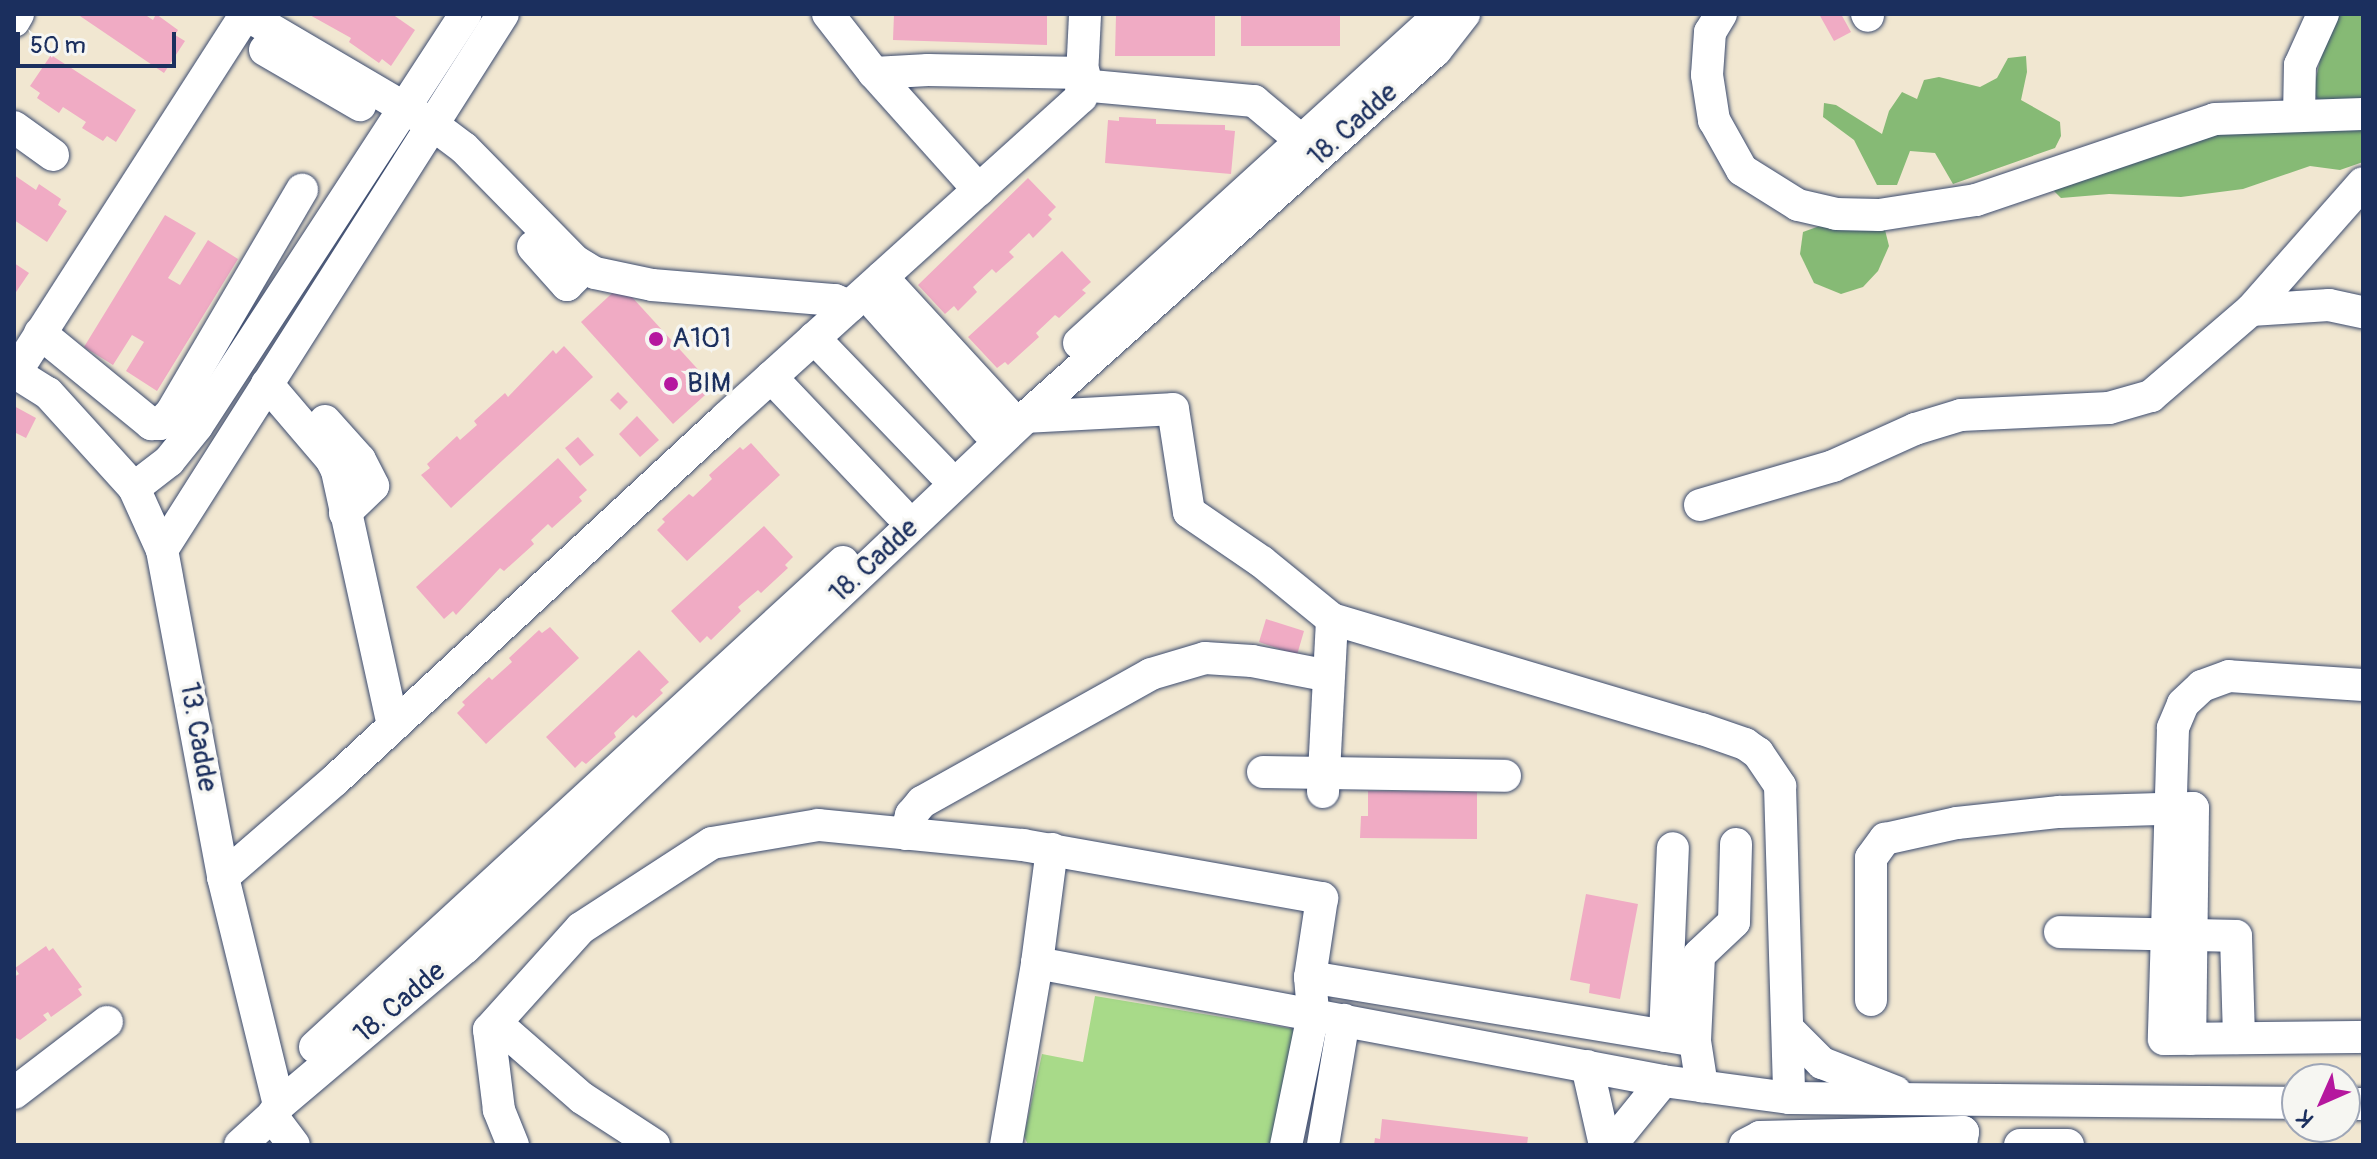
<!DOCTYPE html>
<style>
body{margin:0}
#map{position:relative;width:2377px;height:1159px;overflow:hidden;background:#f1e7d1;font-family:Pangolin,sans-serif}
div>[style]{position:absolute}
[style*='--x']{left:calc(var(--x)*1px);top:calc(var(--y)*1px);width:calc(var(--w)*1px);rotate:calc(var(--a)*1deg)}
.green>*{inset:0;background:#a8da89}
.forest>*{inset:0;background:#86ba75}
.building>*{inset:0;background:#f0abc4}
.roads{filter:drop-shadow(0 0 2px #3b4b6f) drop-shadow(0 0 2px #3b4b6f)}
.minor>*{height:32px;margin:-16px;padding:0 16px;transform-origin:16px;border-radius:16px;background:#fff}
.dots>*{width:22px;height:22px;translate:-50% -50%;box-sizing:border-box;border:4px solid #f6f6f2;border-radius:50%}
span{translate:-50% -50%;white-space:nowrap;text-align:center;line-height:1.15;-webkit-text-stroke:7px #f6f6f2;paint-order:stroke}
.street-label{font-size:28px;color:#1b2f5e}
.poi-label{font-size:28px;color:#1b2f5e}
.left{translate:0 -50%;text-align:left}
.frame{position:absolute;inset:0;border:16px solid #1b2f5e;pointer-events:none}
.north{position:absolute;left:2281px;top:1063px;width:80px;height:80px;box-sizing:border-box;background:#f6f6f2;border:2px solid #9ea6b7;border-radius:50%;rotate:225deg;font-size:22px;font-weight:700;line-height:32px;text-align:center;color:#1b2f5e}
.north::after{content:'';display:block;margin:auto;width:28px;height:36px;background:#b5179e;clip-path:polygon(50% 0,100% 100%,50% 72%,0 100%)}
.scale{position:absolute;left:16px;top:32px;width:160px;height:36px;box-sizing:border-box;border:4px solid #1b2f5e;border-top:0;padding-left:10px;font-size:24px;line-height:28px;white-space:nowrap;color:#1b2f5e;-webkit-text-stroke:6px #f6f6f2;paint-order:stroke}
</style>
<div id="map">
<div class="green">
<div style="clip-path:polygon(1095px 996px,1294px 1029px,1272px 1145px,1028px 1145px,1024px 1136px,1042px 1054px,1083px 1062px)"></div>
</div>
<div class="forest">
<div style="clip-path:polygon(2337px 14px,2363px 14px,2363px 107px,2324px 107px,2313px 93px,2321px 55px)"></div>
<div style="clip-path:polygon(2026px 56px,2027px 72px,2021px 100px,2060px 122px,2061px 136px,2055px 148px,1953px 184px,1935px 153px,1910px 151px,1897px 185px,1877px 185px,1854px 140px,1823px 117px,1824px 103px,1836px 105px,1882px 134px,1889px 111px,1902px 92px,1917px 99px,1924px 80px,1939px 77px,1980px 87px,1997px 78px,2008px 58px)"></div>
<div style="clip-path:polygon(2363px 129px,2363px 162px,2340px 170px,2310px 166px,2243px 189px,2181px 197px,2109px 194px,2061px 198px,2050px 187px,2209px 135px)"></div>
<div style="clip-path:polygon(1825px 224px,1885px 230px,1889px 246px,1878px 271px,1863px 287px,1841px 294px,1814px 283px,1800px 254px,1803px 232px)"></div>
</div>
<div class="building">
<div style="clip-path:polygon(77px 14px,144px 14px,153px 20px,156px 14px,178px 30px,175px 35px,185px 41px,164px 73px)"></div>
<div style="clip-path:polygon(308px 14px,392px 14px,415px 30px,391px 66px,382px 59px,379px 63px,349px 42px,351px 38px)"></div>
<div style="clip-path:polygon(894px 14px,1047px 14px,1047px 45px,893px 40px)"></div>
<div style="clip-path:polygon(1205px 14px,1215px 16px,1215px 56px,1115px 56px,1116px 15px)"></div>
<div style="clip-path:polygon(1241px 14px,1340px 14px,1340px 46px,1241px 46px)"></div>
<div style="clip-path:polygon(1819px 14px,1841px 14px,1851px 32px,1834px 41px)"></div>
<div style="clip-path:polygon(51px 55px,136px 110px,116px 142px,107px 136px,103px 141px,82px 128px,86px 122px,63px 107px,59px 113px,37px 98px,40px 93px,30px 86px)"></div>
<div style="clip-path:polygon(1119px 117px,1156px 119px,1156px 124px,1225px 125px,1225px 130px,1235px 131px,1231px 174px,1105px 163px,1108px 120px,1119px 121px)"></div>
<div style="clip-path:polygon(14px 175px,36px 190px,39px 184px,61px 199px,58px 205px,67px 211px,47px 242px,14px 220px)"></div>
<div style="clip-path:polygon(1028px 178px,1056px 207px,1048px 215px,1052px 219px,1033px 238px,1029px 233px,1009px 252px,1014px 257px,996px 273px,992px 269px,973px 287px,977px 292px,958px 311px,954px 306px,945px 314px,918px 285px)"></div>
<div style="clip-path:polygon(165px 215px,196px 233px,168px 278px,180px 285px,208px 240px,238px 259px,157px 391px,126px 371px,144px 342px,132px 335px,113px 365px,84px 347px)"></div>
<div style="clip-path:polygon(1062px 251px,1091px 282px,1082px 290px,1086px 293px,1059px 318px,1055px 315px,1036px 333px,1039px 337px,1008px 365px,1005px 362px,997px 368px,968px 337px)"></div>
<div style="clip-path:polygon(14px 263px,29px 273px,14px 295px)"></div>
<div style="clip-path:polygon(621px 285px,714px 387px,673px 424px,581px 322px)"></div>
<div style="clip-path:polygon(564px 346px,593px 377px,451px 508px,421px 475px,430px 468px,427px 464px,457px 436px,460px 440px,477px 425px,474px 421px,505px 393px,508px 397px,553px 350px,556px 354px)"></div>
<div style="clip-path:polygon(618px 392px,628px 402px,620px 410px,610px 400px)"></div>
<div style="clip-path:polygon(14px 406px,36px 418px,26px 438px,14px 432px)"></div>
<div style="clip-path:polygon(637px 416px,659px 440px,640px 457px,619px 434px)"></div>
<div style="clip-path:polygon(578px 437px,594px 455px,580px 466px,565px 448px)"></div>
<div style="clip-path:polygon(751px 443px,780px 475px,687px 561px,657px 530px,665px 522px,662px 519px,689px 494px,693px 497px,712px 479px,709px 475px,740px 447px,743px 450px)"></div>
<div style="clip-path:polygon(558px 458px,587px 490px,579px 497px,582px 501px,552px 528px,548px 524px,531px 540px,534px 544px,504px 571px,500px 568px,456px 615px,453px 611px,444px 619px,416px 587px)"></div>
<div style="clip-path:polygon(764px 526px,793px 557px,785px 565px,788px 568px,761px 593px,758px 590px,738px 607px,741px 611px,711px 640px,707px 636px,700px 643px,671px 611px)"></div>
<div style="clip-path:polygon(1266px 619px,1304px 631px,1297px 655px,1259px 642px)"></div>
<div style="clip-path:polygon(550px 627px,579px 658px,486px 744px,457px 713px,465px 705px,462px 702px,489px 677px,492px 680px,512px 662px,509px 658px,539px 630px,542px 633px)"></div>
<div style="clip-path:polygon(639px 650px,669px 682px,660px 690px,663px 693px,636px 718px,633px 715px,614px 733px,616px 737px,586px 764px,582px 761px,575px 768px,546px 737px)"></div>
<div style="clip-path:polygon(1368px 791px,1477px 792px,1477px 839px,1360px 838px,1361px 816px,1368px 816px)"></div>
<div style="clip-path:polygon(1586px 894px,1638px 904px,1620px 999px,1589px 993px,1590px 984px,1570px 980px)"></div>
<div style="clip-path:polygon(46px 946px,49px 951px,53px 948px,82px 987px,78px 989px,82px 995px,51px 1017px,48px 1012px,43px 1015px,47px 1020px,20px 1040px,14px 1037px,14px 977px,19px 974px,15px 968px)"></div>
<div style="clip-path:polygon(1382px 1119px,1528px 1137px,1527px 1145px,1374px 1145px,1375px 1138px,1380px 1139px)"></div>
</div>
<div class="roads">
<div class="minor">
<div style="--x:245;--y:14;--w:217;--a:30.5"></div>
<div style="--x:432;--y:124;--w:40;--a:37"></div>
<div style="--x:464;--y:148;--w:158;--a:45.5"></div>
<div style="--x:575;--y:261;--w:23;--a:31"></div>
<div style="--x:595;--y:273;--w:58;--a:11.9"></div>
<div style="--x:652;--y:285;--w:184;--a:4.7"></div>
<div style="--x:835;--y:300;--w:16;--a:22"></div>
<div style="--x:828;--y:14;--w:75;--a:52.1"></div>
<div style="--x:874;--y:73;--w:54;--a:-3.2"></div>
<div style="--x:928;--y:70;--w:156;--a:1.1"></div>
<div style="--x:1721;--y:14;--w:21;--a:121"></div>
<div style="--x:1710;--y:32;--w:43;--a:94"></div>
<div style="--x:1707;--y:75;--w:46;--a:81.2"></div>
<div style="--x:1714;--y:120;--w:57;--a:60.8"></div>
<div style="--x:1742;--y:170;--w:66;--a:32"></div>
<div style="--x:1798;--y:205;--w:39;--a:13"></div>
<div style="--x:1836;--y:214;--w:43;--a:1.3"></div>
<div style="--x:1879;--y:215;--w:98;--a:-8.8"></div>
<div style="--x:1976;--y:200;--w:252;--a:-18.7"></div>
<div style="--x:2215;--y:119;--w:148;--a:-1.9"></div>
<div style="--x:1867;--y:14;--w:2;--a:63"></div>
<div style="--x:14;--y:21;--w:8;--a:-60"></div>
<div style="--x:265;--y:50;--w:110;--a:30.1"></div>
<div style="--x:874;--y:73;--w:157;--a:48.1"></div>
<div style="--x:1081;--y:85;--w:174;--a:5.3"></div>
<div style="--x:1254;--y:101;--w:62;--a:39.8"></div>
<div style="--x:2299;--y:116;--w:51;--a:-88.9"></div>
<div style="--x:2300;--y:65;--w:56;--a:-65.7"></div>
<div style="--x:14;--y:127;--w:48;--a:35.7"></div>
<div style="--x:533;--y:247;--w:51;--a:48.2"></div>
<div style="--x:567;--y:285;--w:25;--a:-45"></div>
<div style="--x:882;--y:277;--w:183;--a:47.4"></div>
<div style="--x:866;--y:294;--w:182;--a:48.3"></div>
<div style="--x:2251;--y:310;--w:169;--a:-48.6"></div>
<div style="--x:40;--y:333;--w:144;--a:39.3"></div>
<div style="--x:151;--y:424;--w:9;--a:0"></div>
<div style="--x:160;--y:424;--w:16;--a:-45"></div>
<div style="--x:171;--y:413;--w:259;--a:-59.6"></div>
<div style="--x:814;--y:338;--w:185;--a:46.1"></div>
<div style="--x:1079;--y:343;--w:489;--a:-42.3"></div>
<div style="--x:14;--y:372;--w:40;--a:32"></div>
<div style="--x:48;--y:393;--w:128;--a:47.8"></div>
<div style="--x:134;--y:488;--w:68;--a:65.7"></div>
<div style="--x:162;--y:550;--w:333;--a:79.4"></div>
<div style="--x:223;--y:877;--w:235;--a:76.2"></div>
<div style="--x:279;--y:1105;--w:13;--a:122"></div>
<div style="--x:272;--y:1116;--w:36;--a:53"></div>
<div style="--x:14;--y:375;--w:429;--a:-57.3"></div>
<div style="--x:771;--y:377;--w:186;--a:46.5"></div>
<div style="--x:267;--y:384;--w:99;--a:49.5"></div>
<div style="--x:331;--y:459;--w:13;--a:63"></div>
<div style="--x:337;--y:471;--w:261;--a:77.6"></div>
<div style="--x:1026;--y:417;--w:147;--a:-3.1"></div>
<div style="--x:1173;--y:409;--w:104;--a:81.2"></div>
<div style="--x:1189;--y:512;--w:88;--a:34.4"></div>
<div style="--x:1262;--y:562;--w:90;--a:39.2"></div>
<div style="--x:1332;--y:619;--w:386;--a:16.6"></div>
<div style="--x:1702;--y:729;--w:46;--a:19.2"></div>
<div style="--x:1745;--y:744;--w:16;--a:35"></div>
<div style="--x:1758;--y:753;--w:40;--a:56"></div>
<div style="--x:1780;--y:786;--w:312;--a:88.3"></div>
<div style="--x:325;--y:421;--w:52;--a:48.1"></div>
<div style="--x:360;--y:460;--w:29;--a:63"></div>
<div style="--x:373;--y:486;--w:39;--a:136"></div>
<div style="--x:134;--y:488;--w:44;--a:-37.6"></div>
<div style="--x:169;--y:461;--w:45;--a:-51.3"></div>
<div style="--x:197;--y:426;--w:492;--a:-56.9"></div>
<div style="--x:1700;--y:505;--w:139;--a:-16.3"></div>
<div style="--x:1833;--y:466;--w:90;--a:-24.3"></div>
<div style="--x:1915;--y:429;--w:48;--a:-16.9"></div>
<div style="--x:1961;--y:415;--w:148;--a:-2.7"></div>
<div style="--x:2109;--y:408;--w:44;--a:-15.9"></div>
<div style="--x:2151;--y:396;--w:132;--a:-40.7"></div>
<div style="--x:2251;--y:310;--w:78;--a:-3.7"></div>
<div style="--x:2329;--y:305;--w:35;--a:12"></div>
<div style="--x:162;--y:550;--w:635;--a:-57.54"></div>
<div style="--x:2363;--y:685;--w:134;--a:-176.2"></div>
<div style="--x:2229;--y:676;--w:29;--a:160"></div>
<div style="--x:2202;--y:686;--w:26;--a:137"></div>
<div style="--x:2183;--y:704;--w:26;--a:113"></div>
<div style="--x:2173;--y:728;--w:311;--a:91.7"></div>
<div style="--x:2164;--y:1039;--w:199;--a:-0.6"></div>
<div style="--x:1263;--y:772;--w:242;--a:0.9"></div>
<div style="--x:1323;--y:792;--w:173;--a:-87"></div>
<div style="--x:906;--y:834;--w:20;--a:-75"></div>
<div style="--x:911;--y:815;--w:17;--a:-50"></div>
<div style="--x:922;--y:802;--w:262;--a:-29.2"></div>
<div style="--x:1151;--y:674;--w:56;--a:-16.5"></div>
<div style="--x:1205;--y:658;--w:47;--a:3.7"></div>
<div style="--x:1252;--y:661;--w:78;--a:11"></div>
<div style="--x:223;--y:877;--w:148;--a:-40.9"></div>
<div style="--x:335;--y:780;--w:533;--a:-42.79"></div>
<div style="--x:726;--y:418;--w:479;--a:-42.1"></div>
<div style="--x:1081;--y:97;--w:83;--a:-87.2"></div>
<div style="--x:2060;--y:932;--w:176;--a:1.3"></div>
<div style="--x:2236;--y:936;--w:102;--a:88.3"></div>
<div style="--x:1037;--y:963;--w:637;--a:10.67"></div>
<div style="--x:1310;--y:977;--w:390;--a:9.4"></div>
<div style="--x:1695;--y:1041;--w:46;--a:81.2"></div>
<div style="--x:1871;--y:1000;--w:142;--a:-90"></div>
<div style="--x:1871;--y:858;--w:24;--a:-54"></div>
<div style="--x:1885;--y:839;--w:74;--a:-12.5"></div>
<div style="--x:1957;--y:823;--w:103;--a:-6.2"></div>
<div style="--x:2059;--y:812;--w:134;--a:-1.7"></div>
<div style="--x:2193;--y:808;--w:231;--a:90.7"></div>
<div style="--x:496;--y:1023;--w:114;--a:41.1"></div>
<div style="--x:582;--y:1098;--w:86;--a:33.1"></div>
<div style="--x:1789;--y:1030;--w:47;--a:45"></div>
<div style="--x:1822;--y:1063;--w:79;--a:21.4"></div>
<div style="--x:1665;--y:1036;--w:188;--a:-87.6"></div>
<div style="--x:1695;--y:1041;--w:86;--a:-87.3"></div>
<div style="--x:1699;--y:955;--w:48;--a:-43.3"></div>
<div style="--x:1734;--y:922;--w:78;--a:-88.5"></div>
<div style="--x:315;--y:1047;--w:717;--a:-42.57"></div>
<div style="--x:1587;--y:1066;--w:81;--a:77.2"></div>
<div style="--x:14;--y:1093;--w:117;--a:-37.4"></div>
<div style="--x:2345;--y:1104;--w:18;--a:0"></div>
<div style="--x:279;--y:1105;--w:243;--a:-40.2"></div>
<div style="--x:465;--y:948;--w:772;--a:-43.43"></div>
<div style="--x:1026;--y:417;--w:550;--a:-41.83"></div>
<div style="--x:1436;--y:50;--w:46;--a:-52.1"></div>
<div style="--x:240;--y:1145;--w:43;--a:-42.2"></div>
<div style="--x:513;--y:1145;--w:38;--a:-112"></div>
<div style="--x:499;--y:1110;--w:81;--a:-97.1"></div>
<div style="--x:489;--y:1030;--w:137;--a:-48"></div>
<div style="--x:581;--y:928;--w:156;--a:-33"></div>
<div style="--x:712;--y:843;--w:108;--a:-9.6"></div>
<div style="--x:818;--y:825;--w:206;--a:5.6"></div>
<div style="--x:1023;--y:845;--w:304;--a:10.1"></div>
<div style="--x:1322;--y:898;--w:80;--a:98.6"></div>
<div style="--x:1310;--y:977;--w:38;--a:85"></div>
<div style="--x:1313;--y:1015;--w:133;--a:101.7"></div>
<div style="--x:1006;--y:1145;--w:185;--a:-80.3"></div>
<div style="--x:1037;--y:963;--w:115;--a:-82.5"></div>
<div style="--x:1323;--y:1145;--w:127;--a:-80.5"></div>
<div style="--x:1611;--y:1145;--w:82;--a:-50.9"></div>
<div style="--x:1663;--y:1081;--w:127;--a:7.7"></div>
<div style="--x:1789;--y:1098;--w:508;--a:0.56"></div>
<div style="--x:1745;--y:1145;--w:17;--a:-28"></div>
<div style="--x:1760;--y:1137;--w:203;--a:-1.4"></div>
<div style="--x:1963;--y:1132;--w:13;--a:99"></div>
<div style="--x:2020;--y:1145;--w:48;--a:0"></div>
</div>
</div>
<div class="dots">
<div style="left:656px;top:339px;background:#b5179e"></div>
<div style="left:671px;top:384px;background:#b5179e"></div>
</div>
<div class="street-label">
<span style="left:1353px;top:125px;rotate:-42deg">18. Cadde</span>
<span style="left:874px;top:561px;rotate:-43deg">18. Cadde</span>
<span style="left:198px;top:737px;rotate:80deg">13. Cadde</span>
<span style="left:400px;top:1003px;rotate:-40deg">18. Cadde</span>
</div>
<div class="poi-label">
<span class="left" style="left:672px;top:339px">A101</span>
<span class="left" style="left:687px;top:384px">BIM</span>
</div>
<div class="frame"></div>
<div class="north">K</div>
<div class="scale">50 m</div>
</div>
